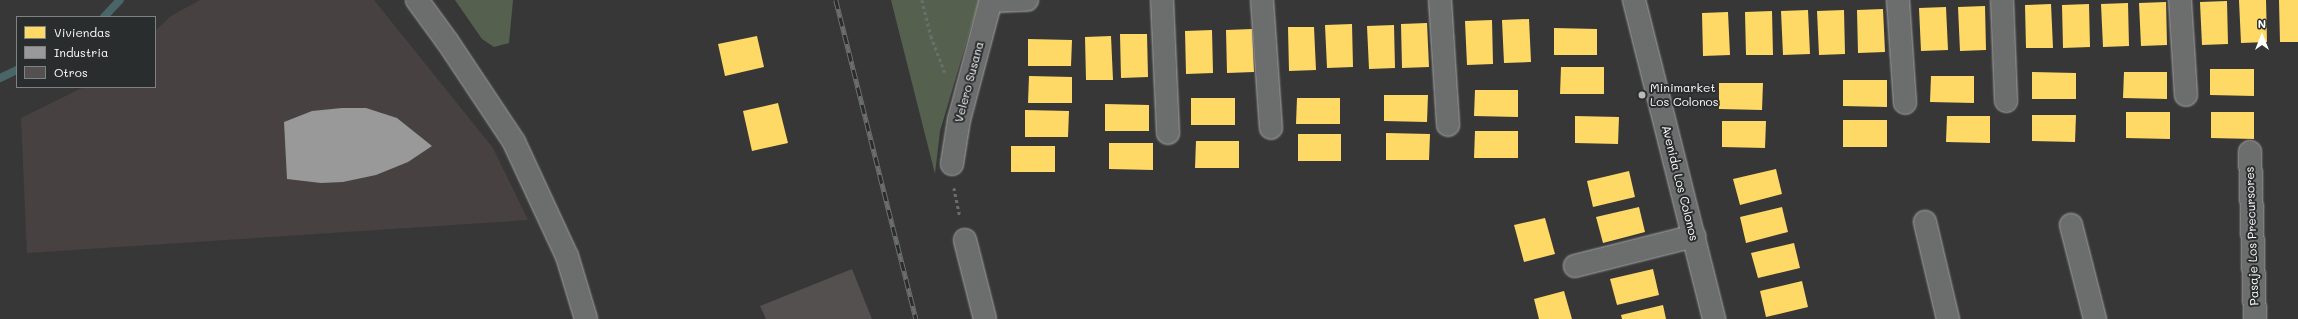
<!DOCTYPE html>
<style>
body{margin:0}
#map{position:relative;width:2298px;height:319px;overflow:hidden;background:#383738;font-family:Mali,sans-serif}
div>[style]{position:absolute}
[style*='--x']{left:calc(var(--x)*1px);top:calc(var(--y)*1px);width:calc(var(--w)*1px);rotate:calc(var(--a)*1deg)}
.built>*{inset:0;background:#474142}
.green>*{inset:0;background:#55614e}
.homes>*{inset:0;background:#ffd966}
.industry>*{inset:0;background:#999}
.stream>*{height:8px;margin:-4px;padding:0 4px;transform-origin:4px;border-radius:4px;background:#496568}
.building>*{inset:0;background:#555050}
.path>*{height:2.5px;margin-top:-1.25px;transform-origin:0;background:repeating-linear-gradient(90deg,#6c6d6d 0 3px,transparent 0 6px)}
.roads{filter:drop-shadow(0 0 1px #a5a5a5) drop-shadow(0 0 1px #a5a5a5)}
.minor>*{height:22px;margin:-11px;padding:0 11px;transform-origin:11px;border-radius:11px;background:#6c6d6d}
.major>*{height:22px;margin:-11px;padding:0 11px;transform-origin:11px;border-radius:11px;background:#6c6d6d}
.rail>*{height:4.5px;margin-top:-2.25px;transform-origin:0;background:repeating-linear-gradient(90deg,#2a2d2e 0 9px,#6c6d6d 0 18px);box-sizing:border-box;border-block:1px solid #6c6d6d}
.dots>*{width:11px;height:11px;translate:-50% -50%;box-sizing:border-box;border:2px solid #2a2d2e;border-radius:50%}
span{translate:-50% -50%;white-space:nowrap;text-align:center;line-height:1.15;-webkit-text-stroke:4px #2a2d2e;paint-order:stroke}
.street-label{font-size:12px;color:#fff}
.poi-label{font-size:12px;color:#fff}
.left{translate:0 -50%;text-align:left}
.legend{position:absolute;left:16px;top:16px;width:140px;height:72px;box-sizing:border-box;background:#2a2d2e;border:1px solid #7f8182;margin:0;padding:5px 7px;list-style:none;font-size:12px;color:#fff}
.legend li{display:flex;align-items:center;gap:8px;height:20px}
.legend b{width:20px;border:1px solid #7f8182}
.north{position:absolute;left:2242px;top:16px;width:40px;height:40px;-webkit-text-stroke:3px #2a2d2e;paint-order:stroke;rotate:0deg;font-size:11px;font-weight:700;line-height:16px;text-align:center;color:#fff}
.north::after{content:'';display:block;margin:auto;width:14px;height:18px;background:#fff;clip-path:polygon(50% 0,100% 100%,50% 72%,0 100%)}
</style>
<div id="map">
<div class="built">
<div style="clip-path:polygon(200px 0,374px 0,493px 148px,528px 220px,27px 253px,21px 118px,84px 87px,155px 87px,155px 31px,171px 16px)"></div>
</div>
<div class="green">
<div style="clip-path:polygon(455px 0,513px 0,509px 43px,494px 47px,482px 39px)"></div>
<div style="clip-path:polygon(891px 0,979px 0,940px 131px,935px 174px)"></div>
</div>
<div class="homes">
<div style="clip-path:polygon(2239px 0,2266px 0,2267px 42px,2241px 43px)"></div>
<div style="clip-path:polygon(2279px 0,2298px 0,2298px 42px,2280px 42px)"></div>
<div style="clip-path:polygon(2227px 1px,2228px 44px,2202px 45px,2200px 2px)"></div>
<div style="clip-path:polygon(2166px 2px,2167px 45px,2141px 46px,2139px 3px)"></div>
<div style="clip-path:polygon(2128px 3px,2129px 46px,2103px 47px,2101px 4px)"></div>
<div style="clip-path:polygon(2051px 4px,2053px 48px,2026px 48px,2025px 5px)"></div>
<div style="clip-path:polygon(2089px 4px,2090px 47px,2063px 48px,2062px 5px)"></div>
<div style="clip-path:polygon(1985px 6px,1986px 50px,1960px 51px,1958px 7px)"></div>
<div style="clip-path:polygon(1946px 7px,1948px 50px,1921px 51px,1919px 8px)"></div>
<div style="clip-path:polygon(1883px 9px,1885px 52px,1858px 53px,1857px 10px)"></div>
<div style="clip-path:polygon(1808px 10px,1810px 54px,1783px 55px,1781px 11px)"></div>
<div style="clip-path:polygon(1844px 10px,1845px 54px,1819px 55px,1817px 11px)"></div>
<div style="clip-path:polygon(1772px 11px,1773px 55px,1746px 55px,1745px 12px)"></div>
<div style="clip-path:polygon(1728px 12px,1730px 55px,1703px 56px,1702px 13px)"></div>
<div style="clip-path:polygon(1529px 19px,1531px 62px,1504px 63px,1502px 20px)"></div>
<div style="clip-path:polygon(1492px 20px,1493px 64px,1467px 65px,1465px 21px)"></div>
<div style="clip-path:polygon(1427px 23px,1429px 67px,1402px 68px,1401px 24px)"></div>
<div style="clip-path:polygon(1352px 24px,1353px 67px,1327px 68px,1325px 25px)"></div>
<div style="clip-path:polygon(1394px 25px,1395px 68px,1369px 69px,1367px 26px)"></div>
<div style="clip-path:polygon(1288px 27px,1314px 27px,1316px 70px,1289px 71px)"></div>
<div style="clip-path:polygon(1554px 28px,1597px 29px,1597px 55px,1554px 55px)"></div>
<div style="clip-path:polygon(1252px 29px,1254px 72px,1227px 73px,1226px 30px)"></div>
<div style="clip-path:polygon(1212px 30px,1213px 73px,1186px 74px,1185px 31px)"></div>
<div style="clip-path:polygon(1120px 34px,1147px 34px,1148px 77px,1121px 78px)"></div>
<div style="clip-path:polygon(757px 36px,764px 67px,725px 76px,718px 44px)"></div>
<div style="clip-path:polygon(1111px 36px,1113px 80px,1086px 80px,1085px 37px)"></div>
<div style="clip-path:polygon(1028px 39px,1072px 40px,1071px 66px,1028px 66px)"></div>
<div style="clip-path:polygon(1561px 67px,1604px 67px,1604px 94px,1560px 94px)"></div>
<div style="clip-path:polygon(2210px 69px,2254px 69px,2254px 96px,2210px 95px)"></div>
<div style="clip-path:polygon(2032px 72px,2076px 73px,2076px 99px,2032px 99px)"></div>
<div style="clip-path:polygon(2124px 72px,2167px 72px,2167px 99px,2123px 98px)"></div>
<div style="clip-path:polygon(1029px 76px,1072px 77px,1072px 103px,1028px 103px)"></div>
<div style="clip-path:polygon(1931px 76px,1974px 76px,1974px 103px,1930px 102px)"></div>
<div style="clip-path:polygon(1843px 80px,1887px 80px,1887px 107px,1843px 106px)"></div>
<div style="clip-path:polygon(1719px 83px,1763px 83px,1762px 110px,1719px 109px)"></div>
<div style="clip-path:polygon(1475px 90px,1518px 90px,1518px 117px,1474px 116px)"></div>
<div style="clip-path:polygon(1384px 95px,1428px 95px,1427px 122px,1384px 121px)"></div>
<div style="clip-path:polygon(1191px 98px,1235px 98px,1235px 125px,1191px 125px)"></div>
<div style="clip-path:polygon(1297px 98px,1340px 98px,1340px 124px,1296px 124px)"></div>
<div style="clip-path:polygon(778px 103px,788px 143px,752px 151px,743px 111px)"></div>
<div style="clip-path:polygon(1105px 104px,1149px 105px,1149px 131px,1105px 131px)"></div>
<div style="clip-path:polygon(1025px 110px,1069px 111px,1068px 137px,1025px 137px)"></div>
<div style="clip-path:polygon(2126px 112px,2170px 112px,2170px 139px,2126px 138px)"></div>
<div style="clip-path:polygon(2211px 112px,2254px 112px,2254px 139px,2211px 138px)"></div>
<div style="clip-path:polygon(2032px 115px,2076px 115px,2075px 142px,2032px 141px)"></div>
<div style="clip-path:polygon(1575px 116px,1619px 117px,1618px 144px,1575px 143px)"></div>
<div style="clip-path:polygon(1947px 116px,1990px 116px,1990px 143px,1946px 142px)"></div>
<div style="clip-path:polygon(1843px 120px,1887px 120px,1887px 147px,1843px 147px)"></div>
<div style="clip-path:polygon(1722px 121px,1766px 121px,1765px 148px,1722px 147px)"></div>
<div style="clip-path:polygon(1475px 131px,1518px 131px,1518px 158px,1474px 158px)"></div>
<div style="clip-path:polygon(1386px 133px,1430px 134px,1429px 160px,1386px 160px)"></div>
<div style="clip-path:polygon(1298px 134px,1341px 134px,1341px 161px,1298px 161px)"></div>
<div style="clip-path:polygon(1196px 141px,1239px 141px,1239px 168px,1195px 168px)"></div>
<div style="clip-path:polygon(1109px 143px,1153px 143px,1153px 170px,1109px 169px)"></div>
<div style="clip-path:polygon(1011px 146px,1055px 146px,1055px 172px,1011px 172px)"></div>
<div style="clip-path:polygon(1776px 169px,1782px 194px,1740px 205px,1733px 179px)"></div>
<div style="clip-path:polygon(1629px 171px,1635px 197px,1593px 207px,1587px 181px)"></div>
<div style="clip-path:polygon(1639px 207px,1645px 232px,1603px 243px,1596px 217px)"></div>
<div style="clip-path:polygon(1782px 207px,1788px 232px,1746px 243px,1740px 217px)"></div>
<div style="clip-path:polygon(1545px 218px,1555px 254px,1524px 262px,1514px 225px)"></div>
<div style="clip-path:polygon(1794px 243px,1800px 268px,1758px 278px,1751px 253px)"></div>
<div style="clip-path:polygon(1653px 269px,1659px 295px,1617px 305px,1610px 279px)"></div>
<div style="clip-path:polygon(1802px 281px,1808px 307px,1766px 317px,1760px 291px)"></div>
<div style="clip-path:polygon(1564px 291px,1572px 319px,1539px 319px,1534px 299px)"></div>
<div style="clip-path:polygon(1663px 305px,1666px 319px,1622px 319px,1621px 315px)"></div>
</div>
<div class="industry">
<div style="clip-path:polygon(342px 108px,366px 108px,397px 118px,432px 146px,408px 162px,376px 175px,343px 182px,321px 183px,287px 179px,284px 122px,312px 111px)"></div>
</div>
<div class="stream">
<div style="--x:104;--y:17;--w:23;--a:-47"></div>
<div style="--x:0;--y:78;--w:19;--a:-25"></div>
</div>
<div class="building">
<div style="clip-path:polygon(852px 269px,872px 319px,766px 319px,760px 306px)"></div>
</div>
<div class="path">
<div style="--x:922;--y:0;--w:37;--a:76"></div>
<div style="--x:931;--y:36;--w:39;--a:69"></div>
<div style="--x:954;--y:188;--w:30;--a:78"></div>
</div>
<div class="roads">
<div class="minor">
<div style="--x:1162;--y:0;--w:133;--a:87.4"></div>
<div style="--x:1262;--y:0;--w:128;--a:86"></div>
<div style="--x:1440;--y:0;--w:125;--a:86.3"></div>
<div style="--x:1634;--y:0;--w:329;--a:75.9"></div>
<div style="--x:1898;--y:0;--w:103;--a:86.1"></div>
<div style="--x:2002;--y:0;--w:101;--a:87.7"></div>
<div style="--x:2180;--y:0;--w:95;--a:86.4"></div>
<div style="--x:991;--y:1;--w:36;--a:-2"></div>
<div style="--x:2250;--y:152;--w:167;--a:88.3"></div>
<div style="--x:952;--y:164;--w:45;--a:-81"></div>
<div style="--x:959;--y:120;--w:124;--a:-75.1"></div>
<div style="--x:1925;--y:222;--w:100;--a:76.7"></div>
<div style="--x:2071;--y:225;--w:97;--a:75.7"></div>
<div style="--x:965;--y:240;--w:81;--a:75.8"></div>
<div style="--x:1575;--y:266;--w:123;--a:-14.1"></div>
</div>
<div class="major">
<div style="--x:417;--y:0;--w:51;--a:53.8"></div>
<div style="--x:447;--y:41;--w:121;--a:56.4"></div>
<div style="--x:514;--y:142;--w:126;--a:65.1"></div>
<div style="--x:567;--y:256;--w:66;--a:73.2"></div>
</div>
</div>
<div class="rail">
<div style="--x:836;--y:0;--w:329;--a:75.9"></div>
</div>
<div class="dots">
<div style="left:1642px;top:95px;background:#b9b9b9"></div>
</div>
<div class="street-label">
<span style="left:969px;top:82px;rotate:-75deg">Velero Susana</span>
<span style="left:1680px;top:183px;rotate:76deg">Avenida Los Colonos</span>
<span style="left:2252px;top:236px;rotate:-92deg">Pasaje Los Precursores</span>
</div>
<div class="poi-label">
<span class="left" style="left:1650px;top:95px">Minimarket<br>Los Colonos</span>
</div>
<ul class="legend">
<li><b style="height:11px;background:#ffd966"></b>Viviendas</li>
<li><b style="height:11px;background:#999"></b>Industria</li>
<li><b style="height:11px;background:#555050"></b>Otros</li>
</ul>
<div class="north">N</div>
</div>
